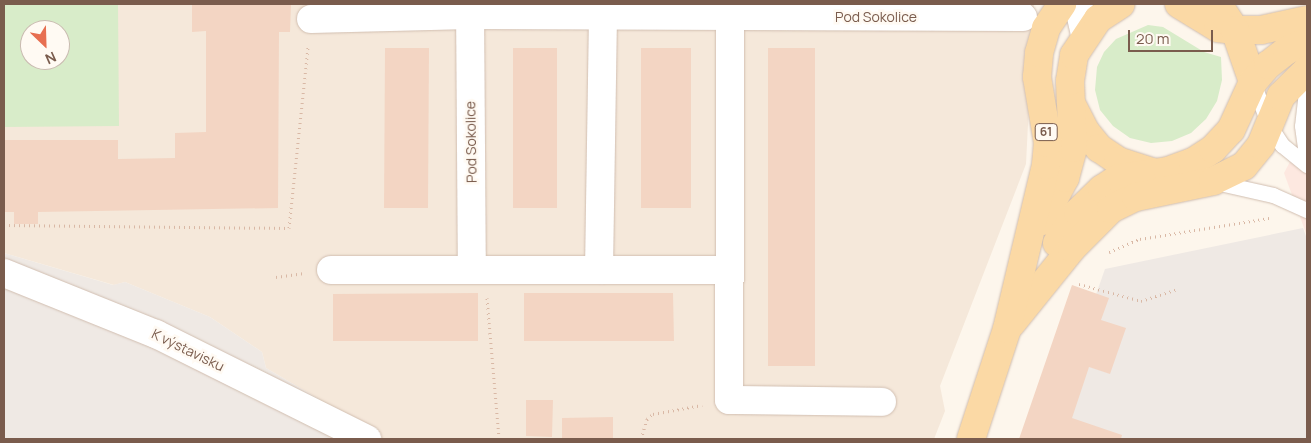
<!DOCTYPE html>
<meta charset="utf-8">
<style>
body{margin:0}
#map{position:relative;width:1311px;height:443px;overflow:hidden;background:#fdf6ec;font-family:Manrope,sans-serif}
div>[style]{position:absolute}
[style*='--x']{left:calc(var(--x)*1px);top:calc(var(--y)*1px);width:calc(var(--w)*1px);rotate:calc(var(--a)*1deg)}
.residential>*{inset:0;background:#f5e8da}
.commercial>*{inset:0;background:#fde8e0}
.industrial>*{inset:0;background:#efe9e4}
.green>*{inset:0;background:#d8ecc9}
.building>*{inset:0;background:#f3d5c3}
.path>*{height:3px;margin-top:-1.5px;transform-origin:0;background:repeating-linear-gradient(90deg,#d9b8a5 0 1px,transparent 0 5px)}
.roads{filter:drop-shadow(0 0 1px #d1beb0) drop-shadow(0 0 1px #d1beb0)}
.lane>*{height:15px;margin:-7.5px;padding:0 7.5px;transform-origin:7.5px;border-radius:7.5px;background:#fff}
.street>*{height:28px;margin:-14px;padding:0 14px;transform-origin:14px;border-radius:14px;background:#fff}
.primary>*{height:28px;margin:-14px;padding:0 14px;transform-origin:14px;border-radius:14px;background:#fbd9a5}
span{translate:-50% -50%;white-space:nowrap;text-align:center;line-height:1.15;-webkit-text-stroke:5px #fffaf3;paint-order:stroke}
.shield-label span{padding:1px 4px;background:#fffaf3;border:1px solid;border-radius:4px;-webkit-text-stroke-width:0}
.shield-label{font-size:12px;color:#7a5c4d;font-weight:700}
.street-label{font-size:14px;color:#7a5c4d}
.frame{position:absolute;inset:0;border:5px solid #7a5c4d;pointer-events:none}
.north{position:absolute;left:20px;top:20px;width:50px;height:50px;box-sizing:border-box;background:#fffaf3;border:1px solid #cabbb1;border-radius:50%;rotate:156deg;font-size:14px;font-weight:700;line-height:20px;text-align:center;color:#7a5c4d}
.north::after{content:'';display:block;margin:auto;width:18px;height:22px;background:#e76f51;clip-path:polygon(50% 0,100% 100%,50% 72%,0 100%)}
.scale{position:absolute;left:1128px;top:30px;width:85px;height:22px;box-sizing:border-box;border:2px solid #7a5c4d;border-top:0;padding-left:6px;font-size:15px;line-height:18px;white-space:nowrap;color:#7a5c4d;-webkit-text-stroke:4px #fffaf3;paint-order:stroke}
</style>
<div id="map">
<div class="residential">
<div style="clip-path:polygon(evenodd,4px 4px,1034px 4px,1026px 164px,940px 386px,945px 411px,934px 439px,330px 439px,319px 399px,266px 368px,262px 352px,210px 317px,125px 282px,114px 285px,4px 253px,4px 4px,30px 30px,60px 30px,60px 60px,30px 60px,30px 30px)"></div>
</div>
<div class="commercial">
<div style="clip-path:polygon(1307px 130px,1307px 236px,1284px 173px)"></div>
</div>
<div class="industrial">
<div style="clip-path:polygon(1303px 228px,1307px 239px,1307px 439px,1045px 439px,1105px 269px)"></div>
<div style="clip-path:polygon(4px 253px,113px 285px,125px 282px,210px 317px,262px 352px,266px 368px,319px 399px,330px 439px,4px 439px)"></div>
</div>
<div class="green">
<div style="clip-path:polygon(evenodd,4px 4px,118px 4px,119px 126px,4px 127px,4px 4px,30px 30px,60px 30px,60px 60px,30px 60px,30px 30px)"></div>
<div style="clip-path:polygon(1148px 25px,1163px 27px,1204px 52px,1221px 57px,1222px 80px,1217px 101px,1206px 119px,1191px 133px,1172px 141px,1151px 143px,1130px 138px,1113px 126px,1100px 110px,1095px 90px,1097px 67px,1104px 52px,1116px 39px)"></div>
</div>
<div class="building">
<div style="clip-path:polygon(192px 4px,291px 4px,290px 32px,279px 32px,278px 208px,38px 212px,38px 224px,14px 224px,14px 212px,4px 212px,4px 140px,118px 140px,118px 159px,175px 158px,175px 133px,206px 132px,206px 31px,192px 32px)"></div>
<div style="clip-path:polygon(385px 48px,429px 48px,428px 208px,384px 208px)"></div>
<div style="clip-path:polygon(513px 48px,557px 48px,557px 208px,513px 208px)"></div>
<div style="clip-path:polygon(641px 48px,691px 48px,691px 208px,641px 208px)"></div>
<div style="clip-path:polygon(768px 48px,815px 48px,815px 366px,768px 366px)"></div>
<div style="clip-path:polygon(1072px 285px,1109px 298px,1101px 320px,1126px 328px,1110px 374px,1089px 367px,1072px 418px,1122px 435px,1121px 439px,1019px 439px)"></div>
<div style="clip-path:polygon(478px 293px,478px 341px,333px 341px,333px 294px)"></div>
<div style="clip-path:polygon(524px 293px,673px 293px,674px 341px,524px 341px)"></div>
<div style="clip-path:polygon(526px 400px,553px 400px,552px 437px,526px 436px)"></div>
<div style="clip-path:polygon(613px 417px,613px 439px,562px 439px,562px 418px)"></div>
</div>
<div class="path">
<div style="--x:4;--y:225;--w:285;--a:0.6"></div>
<div style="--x:289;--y:228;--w:182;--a:-84"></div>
<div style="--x:1109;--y:252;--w:34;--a:-23"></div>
<div style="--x:1140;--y:239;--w:131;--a:-9.2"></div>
<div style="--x:276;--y:277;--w:27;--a:-8"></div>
<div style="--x:1079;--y:284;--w:64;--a:15.3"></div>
<div style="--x:1141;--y:301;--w:39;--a:-18"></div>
<div style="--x:487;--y:298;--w:142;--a:85.1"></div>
<div style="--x:641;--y:439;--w:21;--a:-73"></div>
<div style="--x:647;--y:419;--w:8;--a:-40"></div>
<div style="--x:653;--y:414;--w:50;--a:-10.4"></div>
</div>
<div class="roads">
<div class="lane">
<div style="--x:1253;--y:83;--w:45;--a:69.1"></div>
<div style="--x:1269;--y:125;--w:24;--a:57"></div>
<div style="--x:1282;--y:145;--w:32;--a:39"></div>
<div style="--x:1307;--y:83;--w:43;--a:96.6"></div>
<div style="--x:1302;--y:126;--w:37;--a:82"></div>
<div style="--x:1215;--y:182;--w:59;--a:12.6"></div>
<div style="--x:1273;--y:195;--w:37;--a:24"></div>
</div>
<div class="street">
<div style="--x:470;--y:4;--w:266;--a:89.6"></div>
<div style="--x:730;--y:4;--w:396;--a:90.1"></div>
<div style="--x:729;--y:400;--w:153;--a:0.7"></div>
<div style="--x:1078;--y:4;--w:31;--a:77"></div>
<div style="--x:311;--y:19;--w:159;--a:-1.4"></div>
<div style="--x:470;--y:15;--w:553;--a:0.21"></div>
<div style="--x:331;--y:270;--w:399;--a:0"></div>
<div style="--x:599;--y:270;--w:266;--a:-89.1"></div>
<div style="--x:4;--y:273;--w:164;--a:21.9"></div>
<div style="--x:156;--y:334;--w:236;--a:26.5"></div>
</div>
<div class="primary">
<div style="--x:1179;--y:4;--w:46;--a:31.6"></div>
<div style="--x:1218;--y:28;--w:17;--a:7"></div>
<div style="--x:1235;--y:30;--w:26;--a:0"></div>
<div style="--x:1261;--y:30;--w:47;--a:-12.3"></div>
<div style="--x:1218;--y:4;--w:31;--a:57"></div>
<div style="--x:1235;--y:30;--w:55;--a:70.9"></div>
<div style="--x:1073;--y:107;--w:28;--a:63"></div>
<div style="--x:1086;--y:132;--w:21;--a:51"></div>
<div style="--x:1099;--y:148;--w:23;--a:34"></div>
<div style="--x:1118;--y:161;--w:35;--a:18"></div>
<div style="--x:1042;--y:221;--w:49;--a:-61.9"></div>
<div style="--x:1065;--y:178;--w:31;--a:-75"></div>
<div style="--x:1073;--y:148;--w:67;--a:-92.6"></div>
<div style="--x:1070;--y:81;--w:26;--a:-81"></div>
<div style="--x:1074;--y:55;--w:43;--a:-56.3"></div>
<div style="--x:1098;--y:19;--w:27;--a:-33"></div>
<div style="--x:1057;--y:243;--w:37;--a:-56"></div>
<div style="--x:1078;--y:212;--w:33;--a:-44"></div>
<div style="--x:1102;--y:189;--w:20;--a:-33"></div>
<div style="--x:1119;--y:178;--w:49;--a:-8.1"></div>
<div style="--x:1168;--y:171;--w:27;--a:-20"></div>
<div style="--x:1193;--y:162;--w:24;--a:-33"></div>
<div style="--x:1213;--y:149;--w:26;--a:-47"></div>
<div style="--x:1231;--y:130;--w:53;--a:-65.4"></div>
<div style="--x:1253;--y:82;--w:23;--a:-49"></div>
<div style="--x:1268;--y:65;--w:24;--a:-38"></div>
<div style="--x:1287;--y:50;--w:22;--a:-22"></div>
<div style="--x:1011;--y:324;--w:97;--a:-51.2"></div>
<div style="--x:1072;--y:248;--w:55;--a:-45"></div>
<div style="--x:1111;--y:209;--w:28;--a:-26"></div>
<div style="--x:1136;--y:197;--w:79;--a:-11.7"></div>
<div style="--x:1213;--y:181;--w:34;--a:-26"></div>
<div style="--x:1244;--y:166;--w:27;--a:-51"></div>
<div style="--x:1261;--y:145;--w:53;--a:-67.8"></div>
<div style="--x:1281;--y:96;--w:37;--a:-45"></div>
<div style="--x:971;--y:439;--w:116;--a:-71.9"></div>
<div style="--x:1007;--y:329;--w:169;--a:-76.6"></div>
<div style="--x:1046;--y:165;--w:22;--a:-85"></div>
<div style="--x:1048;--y:143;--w:67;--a:-99.5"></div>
<div style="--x:1037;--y:77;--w:24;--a:-85"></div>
<div style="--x:1039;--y:53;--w:26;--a:-74"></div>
<div style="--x:1046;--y:28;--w:29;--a:-56"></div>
</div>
</div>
<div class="shield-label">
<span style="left:1046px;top:132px">61</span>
</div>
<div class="street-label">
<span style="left:876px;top:17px">Pod Sokolice</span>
<span style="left:471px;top:142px;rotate:-91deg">Pod Sokolice</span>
<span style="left:188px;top:350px;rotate:26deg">K výstavisku</span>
</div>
<div class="frame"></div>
<div class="north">N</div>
<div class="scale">20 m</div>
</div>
